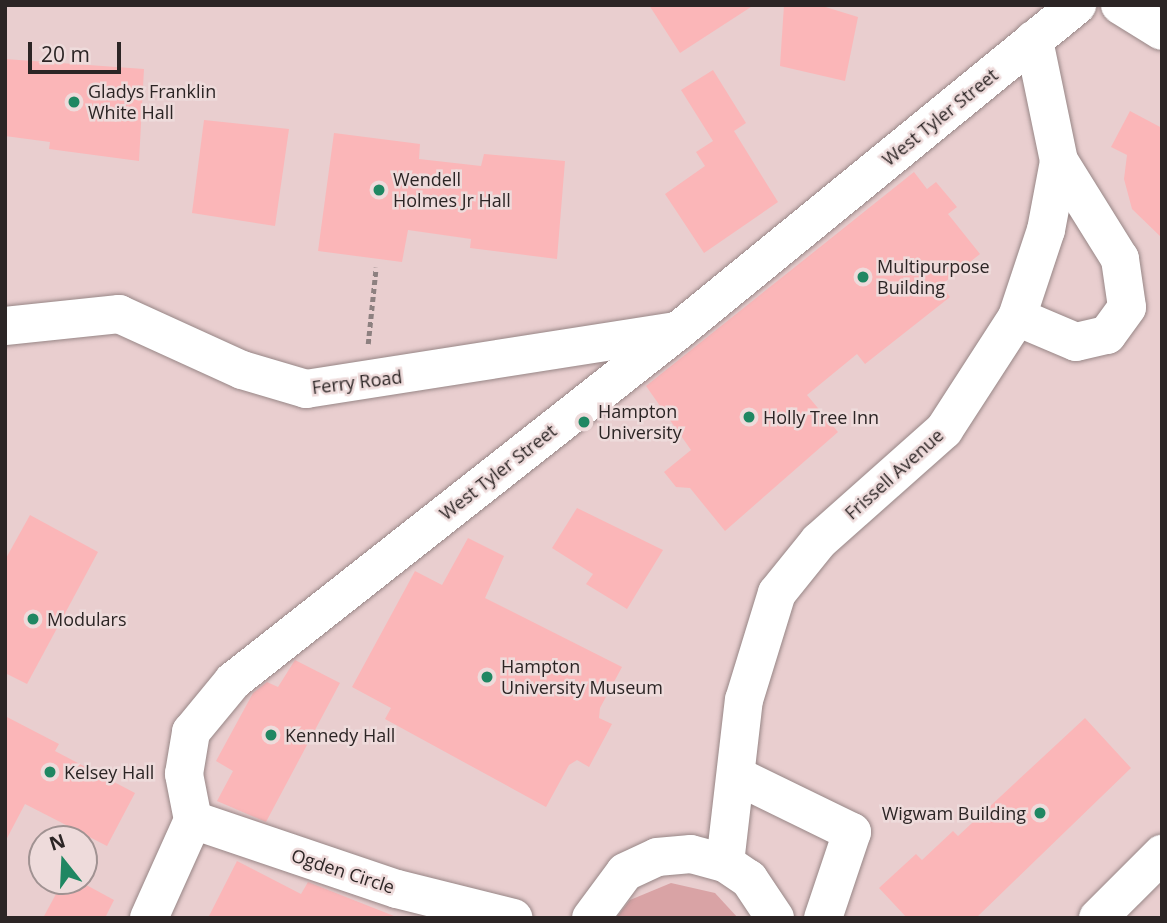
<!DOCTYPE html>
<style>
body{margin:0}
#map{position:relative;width:1167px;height:923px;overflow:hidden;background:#eedbdb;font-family:"Open Sans",sans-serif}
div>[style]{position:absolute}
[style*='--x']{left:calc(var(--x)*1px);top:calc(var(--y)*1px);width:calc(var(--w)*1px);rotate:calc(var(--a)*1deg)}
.built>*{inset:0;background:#e9cecf}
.green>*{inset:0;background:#d9a3a5}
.building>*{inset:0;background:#fbb6b8}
.path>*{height:4.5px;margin-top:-2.25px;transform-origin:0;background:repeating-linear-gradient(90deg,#8d8080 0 5px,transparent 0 8.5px)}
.roads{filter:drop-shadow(0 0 2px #978686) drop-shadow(0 0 2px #978686)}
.minor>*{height:38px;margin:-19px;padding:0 19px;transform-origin:19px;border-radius:19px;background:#fff}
.dots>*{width:19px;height:19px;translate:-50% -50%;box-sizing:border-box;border:4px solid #eedbdb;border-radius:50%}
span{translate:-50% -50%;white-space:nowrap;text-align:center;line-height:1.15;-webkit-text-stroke:5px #eedbdb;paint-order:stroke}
.poi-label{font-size:18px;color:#2c2525}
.left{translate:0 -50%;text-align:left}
.right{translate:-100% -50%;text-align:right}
.street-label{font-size:18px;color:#2c2525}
.frame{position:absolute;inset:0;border:7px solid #2c2525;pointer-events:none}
.north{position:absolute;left:28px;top:825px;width:70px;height:70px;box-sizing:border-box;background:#eedbdb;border:2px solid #a09292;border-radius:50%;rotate:342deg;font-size:19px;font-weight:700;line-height:28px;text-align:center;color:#2c2525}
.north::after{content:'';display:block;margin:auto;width:24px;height:32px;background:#1f8762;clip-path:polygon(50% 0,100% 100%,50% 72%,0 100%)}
.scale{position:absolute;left:28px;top:42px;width:93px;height:32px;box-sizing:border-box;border:4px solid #2c2525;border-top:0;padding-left:9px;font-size:21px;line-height:24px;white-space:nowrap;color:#2c2525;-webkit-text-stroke:5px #eedbdb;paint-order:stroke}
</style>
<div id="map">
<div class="built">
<div style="clip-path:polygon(evenodd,5px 5px,1162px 5px,1162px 918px,5px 918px,5px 5px,42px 839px,84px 839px,84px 881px,42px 881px,42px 839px)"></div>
</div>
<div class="green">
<div style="clip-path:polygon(671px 883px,715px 893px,738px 918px,616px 918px,630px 900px)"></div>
</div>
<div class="building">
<div style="clip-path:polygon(649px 5px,754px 5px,680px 53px)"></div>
<div style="clip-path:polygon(784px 5px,819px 5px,858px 17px,845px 81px,780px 66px)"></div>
<div style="clip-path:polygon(5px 59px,144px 69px,139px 161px,49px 149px,50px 142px,5px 136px)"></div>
<div style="clip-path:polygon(713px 70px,746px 123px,734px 131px,778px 202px,704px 253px,665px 194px,705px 166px,696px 152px,713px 141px,681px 90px)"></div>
<div style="clip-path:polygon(1130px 111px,1162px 128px,1162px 238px,1132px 209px,1124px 179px,1127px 155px,1111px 147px)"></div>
<div style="clip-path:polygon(204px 120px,289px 129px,275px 226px,192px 213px)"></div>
<div style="clip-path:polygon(334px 133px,420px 144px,419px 159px,481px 166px,484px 154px,565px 161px,557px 259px,470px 248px,471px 239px,408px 230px,402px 262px,318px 251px)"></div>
<div style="clip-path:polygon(914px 172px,927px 189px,936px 182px,957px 207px,948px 214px,980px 254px,941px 285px,950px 297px,865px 364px,857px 354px,807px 395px,838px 432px,725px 531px,690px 488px,676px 487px,664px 472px,691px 450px,646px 386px)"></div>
<div style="clip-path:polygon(577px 508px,663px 550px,627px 609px,586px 584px,593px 574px,552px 548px)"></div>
<div style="clip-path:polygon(30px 515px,98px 552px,27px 684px,5px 673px,5px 560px)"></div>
<div style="clip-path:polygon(468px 538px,504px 556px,485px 598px,622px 667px,600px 708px,599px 718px,612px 724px,589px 767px,577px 760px,569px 765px,546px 807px,385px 719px,391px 708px,352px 687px,415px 571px,442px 585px)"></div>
<div style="clip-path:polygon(295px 660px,340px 683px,266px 822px,217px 801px,233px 771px,216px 761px,253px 693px,267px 682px,278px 687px)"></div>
<div style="clip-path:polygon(5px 716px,59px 744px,55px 751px,135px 793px,107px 846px,25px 804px,5px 842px)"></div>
<div style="clip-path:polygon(1085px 718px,1131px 768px,976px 918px,907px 918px,879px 888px,916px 854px,922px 860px,953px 831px,958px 836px)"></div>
<div style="clip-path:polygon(237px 861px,301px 894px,308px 882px,399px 918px,208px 918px)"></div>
<div style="clip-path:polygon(63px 881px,79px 881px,114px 900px,105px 918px,43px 918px)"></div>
</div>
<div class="path">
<div style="--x:368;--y:344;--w:77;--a:-84.1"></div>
</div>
<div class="roads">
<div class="minor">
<div style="--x:1120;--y:5;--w:49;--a:31.8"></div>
<div style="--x:1017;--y:317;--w:64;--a:23"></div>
<div style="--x:1076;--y:342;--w:32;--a:-13"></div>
<div style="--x:1107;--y:335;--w:34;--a:-54"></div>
<div style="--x:1127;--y:307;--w:49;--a:-98.3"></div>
<div style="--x:1120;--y:259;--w:115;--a:-121.9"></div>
<div style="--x:5;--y:326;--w:115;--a:-6"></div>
<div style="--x:119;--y:314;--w:135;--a:24.5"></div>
<div style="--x:242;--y:370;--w:67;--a:16.5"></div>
<div style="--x:306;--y:389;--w:376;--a:-8.9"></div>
<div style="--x:737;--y:776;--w:128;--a:26"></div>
<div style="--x:852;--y:832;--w:91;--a:108.6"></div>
<div style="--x:193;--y:820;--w:215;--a:18.7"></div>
<div style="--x:397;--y:889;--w:120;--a:14"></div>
<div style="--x:725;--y:863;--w:164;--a:-83.4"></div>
<div style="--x:744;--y:700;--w:112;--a:-72.9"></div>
<div style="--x:777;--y:593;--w:67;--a:-51.1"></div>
<div style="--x:819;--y:541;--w:167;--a:-41.6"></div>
<div style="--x:944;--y:430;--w:135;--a:-57.1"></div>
<div style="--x:1017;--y:317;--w:92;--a:-71.6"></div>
<div style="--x:1046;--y:230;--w:70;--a:-79.3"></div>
<div style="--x:1059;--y:161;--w:124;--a:-101.7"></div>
<div style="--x:149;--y:918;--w:107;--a:-65.8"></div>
<div style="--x:193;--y:820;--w:47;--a:-101.1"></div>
<div style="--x:184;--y:774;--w:43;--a:-80.5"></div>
<div style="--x:191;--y:732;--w:66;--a:-50.5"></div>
<div style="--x:233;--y:681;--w:568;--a:-38.2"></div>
<div style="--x:679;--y:330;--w:514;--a:-39.23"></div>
<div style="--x:591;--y:918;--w:57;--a:-53.5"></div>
<div style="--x:625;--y:872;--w:35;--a:-25"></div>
<div style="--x:657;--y:857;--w:34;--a:-5"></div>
<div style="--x:691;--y:854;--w:35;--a:15"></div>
<div style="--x:725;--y:863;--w:29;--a:34"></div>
<div style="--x:749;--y:879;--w:47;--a:56.3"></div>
<div style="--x:1098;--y:918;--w:91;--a:-45"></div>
</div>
</div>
<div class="dots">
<div style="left:74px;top:102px;background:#1f8762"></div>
<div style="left:379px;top:190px;background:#1f8762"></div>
<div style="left:863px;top:277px;background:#1f8762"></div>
<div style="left:749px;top:417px;background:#1f8762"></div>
<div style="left:584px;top:422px;background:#1f8762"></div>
<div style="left:33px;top:619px;background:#1f8762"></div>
<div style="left:487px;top:677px;background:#1f8762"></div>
<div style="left:271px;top:735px;background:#1f8762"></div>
<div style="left:50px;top:772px;background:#1f8762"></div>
<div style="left:1040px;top:813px;background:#1f8762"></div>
</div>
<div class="poi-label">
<span class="left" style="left:88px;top:102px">Gladys Franklin<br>White Hall</span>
<span class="left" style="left:393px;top:190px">Wendell<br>Holmes Jr Hall</span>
<span class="left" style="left:877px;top:277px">Multipurpose<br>Building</span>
<span class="left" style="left:598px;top:422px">Hampton<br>University</span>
<span class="left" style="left:763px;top:417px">Holly Tree Inn</span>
<span class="left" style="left:47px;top:619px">Modulars</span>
<span class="left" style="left:501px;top:677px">Hampton<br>University Museum</span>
<span class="left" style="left:285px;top:735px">Kennedy Hall</span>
<span class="left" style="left:64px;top:772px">Kelsey Hall</span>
<span class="right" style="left:1026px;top:813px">Wigwam Building</span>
</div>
<div class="street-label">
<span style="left:940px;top:117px;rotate:-39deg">West Tyler Street</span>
<span style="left:357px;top:382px;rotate:-7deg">Ferry Road</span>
<span style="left:498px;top:472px;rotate:-38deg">West Tyler Street</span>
<span style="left:894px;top:474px;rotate:-42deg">Frissell Avenue</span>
<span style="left:343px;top:871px;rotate:18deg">Ogden Circle</span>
</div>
<div class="frame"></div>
<div class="north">N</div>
<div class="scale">20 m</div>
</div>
